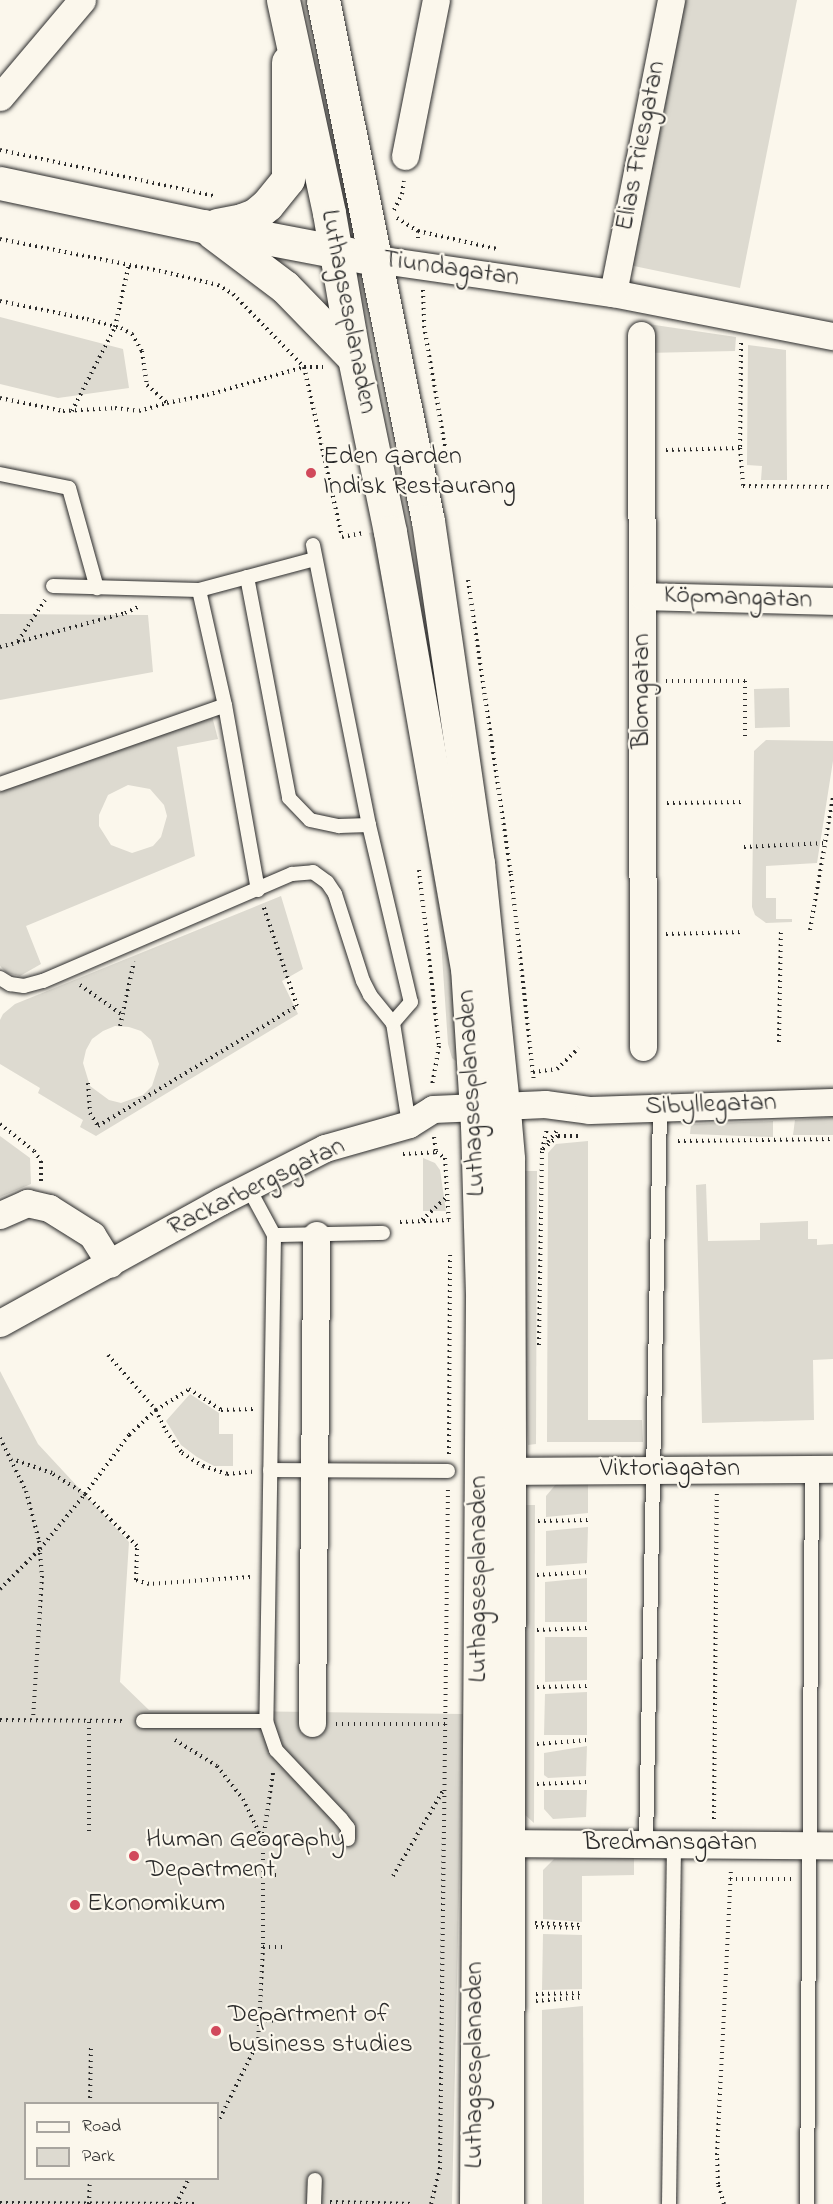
<!DOCTYPE html>
<meta charset="utf-8">
<style>
body{margin:0}
#map{position:relative;width:833px;height:2204px;overflow:hidden;background:#fbf7ec;font-family:"Indie Flower",sans-serif}
div>[style]{position:absolute}
[style*='--x']{left:calc(var(--x)*1px);top:calc(var(--y)*1px);width:calc(var(--w)*1px);rotate:calc(var(--a)*1deg)}
.green>*{inset:0;background:#dddad0}
.path>*{height:4px;margin-top:-2px;transform-origin:0;background:repeating-linear-gradient(90deg,#2b2b2b 0 1.5px,transparent 0 6px)}
.roads{filter:drop-shadow(0 0 2px #2b2b2b) drop-shadow(0 0 2px #2b2b2b)}
.service>*{height:14px;margin:-7px;padding:0 7px;transform-origin:7px;border-radius:7px;background:#fbf7ec}
.minor>*{height:27px;margin:-13.5px;padding:0 13.5px;transform-origin:13.5px;border-radius:13.5px;background:#fbf7ec}
.tertiary>*{height:33px;margin:-16.5px;padding:0 16.5px;transform-origin:16.5px;border-radius:16.5px;background:#fbf7ec}
.secondary>*{height:33px;margin:-16.5px;padding:0 16.5px;transform-origin:16.5px;border-radius:16.5px;background:#fbf7ec}
.dots>*{width:16px;height:16px;translate:-50% -50%;box-sizing:border-box;border:3px solid #fbf7ec;border-radius:50%}
span{translate:-50% -50%;white-space:nowrap;text-align:center;line-height:1.15;-webkit-text-stroke:4.5px #fbf7ec;paint-order:stroke}
.street-label{font-size:26px;color:#2b2b2b}
.poi-label{font-size:26px;color:#2b2b2b}
.left{translate:0 -50%;text-align:left}
.legend{position:absolute;left:24px;top:2102px;width:195px;height:78px;box-sizing:border-box;background:#fbf7ec;border:2px solid #a8a59f;margin:0;padding:8px 10px;list-style:none;font-size:18px;color:#2b2b2b}
.legend li{display:flex;align-items:center;gap:12px;height:30px}
.legend b{width:30px;border:2px solid #a8a59f}
</style>
<div id="map">
<div class="green">
<div style="clip-path:polygon(682px 0,797px 0,740px 288px,629px 265px)"></div>
<div style="clip-path:polygon(0 317px,123px 349px,129px 388px,58px 398px,0 384px)"></div>
<div style="clip-path:polygon(648px 324px,736px 337px,735px 351px,646px 353px)"></div>
<div style="clip-path:polygon(748px 345px,786px 350px,787px 480px,761px 480px,762px 466px,747px 465px)"></div>
<div style="clip-path:polygon(381px 530px,449px 933px,457px 1062px,452px 1058px,448px 1044px,441px 941px,417px 775px,395px 648px,369px 533px)"></div>
<div style="clip-path:polygon(0 614px,148px 615px,153px 672px,0 700px)"></div>
<div style="clip-path:polygon(789px 688px,790px 727px,755px 728px,754px 689px)"></div>
<div style="clip-path:polygon(evenodd,212px 716px,218px 739px,177px 747px,195px 856px,26px 926px,41px 964px,20px 976px,7px 973px,0 966px,0 787px,212px 716px,128px 785px,150px 789px,164px 805px,167px 816px,161px 837px,153px 846px,132px 853px,111px 845px,99px 826px,99px 815px,108px 795px,128px 785px)"></div>
<div style="clip-path:polygon(766px 740px,833px 741px,833px 761px,817px 863px,766px 866px,766px 898px,776px 898px,776px 919px,792px 919px,792px 922px,766px 923px,755px 915px,752px 907px,754px 751px)"></div>
<div style="clip-path:polygon(evenodd,281px 896px,303px 969px,282px 981px,298px 1014px,96px 1136px,80px 1127px,83px 1120px,38px 1093px,40px 1088px,0 1064px,0 1020px,3px 1014px,15px 1004px,281px 896px,115px 1026px,129px 1027px,141px 1031px,151px 1040px,159px 1064px,152px 1086px,143px 1095px,121px 1103px,109px 1100px,90px 1086px,83px 1063px,86px 1050px,92px 1039px,103px 1031px,115px 1026px)"></div>
<div style="clip-path:polygon(833px 1117px,833px 1135px,793px 1135px,795px 1120px)"></div>
<div style="clip-path:polygon(773px 1121px,773px 1137px,690px 1134px,691px 1124px)"></div>
<div style="clip-path:polygon(0 1136px,30px 1158px,31px 1184px,0 1197px)"></div>
<div style="clip-path:polygon(588px 1141px,588px 1420px,642px 1420px,643px 1442px,547px 1442px,548px 1153px,556px 1144px)"></div>
<div style="clip-path:polygon(423px 1158px,435px 1163px,440px 1170px,446px 1211px,423px 1211px)"></div>
<div style="clip-path:polygon(524px 1171px,537px 1171px,536px 1444px,528px 1445px,526px 1413px)"></div>
<div style="clip-path:polygon(706px 1184px,708px 1241px,760px 1240px,760px 1223px,808px 1221px,808px 1239px,817px 1239px,817px 1245px,833px 1244px,833px 1359px,813px 1360px,814px 1420px,702px 1423px,696px 1185px)"></div>
<div style="clip-path:polygon(evenodd,0 1371px,38px 1444px,129px 1542px,120px 1682px,149px 1710px,463px 1714px,452px 2204px,0 2204px,0 1371px,26px 2104px,218px 2104px,218px 2178px,26px 2178px,26px 2104px)"></div>
<div style="clip-path:polygon(190px 1394px,219px 1413px,219px 1434px,233px 1434px,233px 1466px,214px 1466px,197px 1457px,181px 1445px,166px 1421px)"></div>
<div style="clip-path:polygon(588px 1481px,588px 1513px,546px 1517px,546px 1496px,557px 1483px)"></div>
<div style="clip-path:polygon(526px 1505px,535px 1505px,534px 1823px,525px 1815px)"></div>
<div style="clip-path:polygon(588px 1527px,587px 1563px,546px 1566px,546px 1531px)"></div>
<div style="clip-path:polygon(587px 1578px,587px 1622px,545px 1622px,545px 1582px)"></div>
<div style="clip-path:polygon(545px 1637px,587px 1637px,587px 1680px,545px 1682px)"></div>
<div style="clip-path:polygon(587px 1692px,587px 1735px,544px 1735px,545px 1694px)"></div>
<div style="clip-path:polygon(587px 1746px,586px 1776px,548px 1778px,544px 1775px,544px 1753px)"></div>
<div style="clip-path:polygon(544px 1790px,587px 1790px,586px 1817px,553px 1819px,544px 1809px)"></div>
<div style="clip-path:polygon(634px 1858px,634px 1875px,582px 1876px,582px 1922px,543px 1919px,543px 1870px,554px 1859px)"></div>
<div style="clip-path:polygon(543px 1934px,582px 1935px,582px 1989px,542px 1990px)"></div>
<div style="clip-path:polygon(583px 2006px,584px 2204px,542px 2204px,542px 2010px)"></div>
</div>
<div class="path">
<div style="--x:0;--y:150;--w:220;--a:12.1"></div>
<div style="--x:394;--y:210;--w:18;--a:-63"></div>
<div style="--x:402;--y:194;--w:13;--a:-81"></div>
<div style="--x:397;--y:218;--w:25;--a:32"></div>
<div style="--x:418;--y:231;--w:10;--a:90"></div>
<div style="--x:418;--y:231;--w:81;--a:12.8"></div>
<div style="--x:0;--y:239;--w:168;--a:11.3"></div>
<div style="--x:165;--y:272;--w:55;--a:13.8"></div>
<div style="--x:218;--y:285;--w:17;--a:31"></div>
<div style="--x:233;--y:294;--w:102;--a:45.8"></div>
<div style="--x:304;--y:367;--w:174;--a:77.4"></div>
<div style="--x:342;--y:537;--w:20;--a:-11"></div>
<div style="--x:423;--y:290;--w:36;--a:88"></div>
<div style="--x:424;--y:326;--w:140;--a:80.1"></div>
<div style="--x:0;--y:301;--w:89;--a:11.7"></div>
<div style="--x:87;--y:319;--w:35;--a:15"></div>
<div style="--x:121;--y:328;--w:13;--a:29"></div>
<div style="--x:132;--y:334;--w:20;--a:60"></div>
<div style="--x:142;--y:351;--w:34;--a:82"></div>
<div style="--x:147;--y:385;--w:27;--a:42"></div>
<div style="--x:167;--y:403;--w:41;--a:-11.3"></div>
<div style="--x:207;--y:395;--w:101;--a:-16.1"></div>
<div style="--x:304;--y:367;--w:19;--a:0"></div>
<div style="--x:741;--y:343;--w:105;--a:90.5"></div>
<div style="--x:740;--y:448;--w:38;--a:85"></div>
<div style="--x:743;--y:486;--w:90;--a:0.6"></div>
<div style="--x:0;--y:398;--w:64;--a:11.7"></div>
<div style="--x:63;--y:411;--w:52;--a:-3.3"></div>
<div style="--x:115;--y:408;--w:24;--a:7"></div>
<div style="--x:139;--y:411;--w:29;--a:-16"></div>
<div style="--x:72;--y:411;--w:94;--a:-62.9"></div>
<div style="--x:115;--y:327;--w:65;--a:-77.5"></div>
<div style="--x:666;--y:450;--w:74;--a:-1.5"></div>
<div style="--x:468;--y:580;--w:297;--a:81.7"></div>
<div style="--x:511;--y:874;--w:208;--a:83.7"></div>
<div style="--x:18;--y:641;--w:49;--a:-56.6"></div>
<div style="--x:0;--y:647;--w:130;--a:-15.2"></div>
<div style="--x:125;--y:613;--w:14;--a:-25"></div>
<div style="--x:666;--y:681;--w:79;--a:0"></div>
<div style="--x:745;--y:681;--w:58;--a:90"></div>
<div style="--x:667;--y:803;--w:77;--a:-0.7"></div>
<div style="--x:744;--y:847;--w:81;--a:-2.8"></div>
<div style="--x:419;--y:870;--w:177;--a:83.5"></div>
<div style="--x:439;--y:1046;--w:40;--a:100"></div>
<div style="--x:810;--y:930;--w:135;--a:-80.2"></div>
<div style="--x:666;--y:934;--w:77;--a:-1.5"></div>
<div style="--x:80;--y:985;--w:50;--a:35.3"></div>
<div style="--x:120;--y:1026;--w:66;--a:-77.8"></div>
<div style="--x:779;--y:1042;--w:111;--a:-89"></div>
<div style="--x:533;--y:1072;--w:24;--a:-7"></div>
<div style="--x:557;--y:1069;--w:30;--a:-44"></div>
<div style="--x:88;--y:1083;--w:30;--a:86"></div>
<div style="--x:90;--y:1113;--w:15;--a:58"></div>
<div style="--x:98;--y:1126;--w:232;--a:-31.1"></div>
<div style="--x:297;--y:1006;--w:107;--a:-108.6"></div>
<div style="--x:0;--y:1124;--w:43;--a:38.5"></div>
<div style="--x:34;--y:1151;--w:12;--a:55"></div>
<div style="--x:41;--y:1161;--w:21;--a:90"></div>
<div style="--x:434;--y:1137;--w:15;--a:82"></div>
<div style="--x:436;--y:1152;--w:11;--a:34"></div>
<div style="--x:445;--y:1158;--w:65;--a:86.5"></div>
<div style="--x:678;--y:1141;--w:155;--a:-0.7"></div>
<div style="--x:548;--y:1142;--w:16;--a:-52"></div>
<div style="--x:543;--y:1149;--w:20;--a:-41"></div>
<div style="--x:558;--y:1136;--w:21;--a:0"></div>
<div style="--x:403;--y:1154;--w:33;--a:-3"></div>
<div style="--x:422;--y:1220;--w:35;--a:-43"></div>
<div style="--x:400;--y:1222;--w:49;--a:-2.3"></div>
<div style="--x:539;--y:1345;--w:195;--a:-89.1"></div>
<div style="--x:542;--y:1150;--w:23;--a:-77"></div>
<div style="--x:108;--y:1355;--w:73;--a:48.9"></div>
<div style="--x:156;--y:1410;--w:39;--a:-32"></div>
<div style="--x:189;--y:1389;--w:38;--a:33"></div>
<div style="--x:221;--y:1410;--w:32;--a:-2"></div>
<div style="--x:0;--y:1438;--w:59;--a:63.9"></div>
<div style="--x:26;--y:1491;--w:52;--a:75.4"></div>
<div style="--x:39;--y:1541;--w:35;--a:85"></div>
<div style="--x:42;--y:1576;--w:144;--a:93.6"></div>
<div style="--x:449;--y:1454;--w:199;--a:-89.7"></div>
<div style="--x:538;--y:1521;--w:50;--a:-1.1"></div>
<div style="--x:537;--y:1575;--w:51;--a:-3.4"></div>
<div style="--x:250;--y:1577;--w:101;--a:176"></div>
<div style="--x:149;--y:1584;--w:14;--a:-163"></div>
<div style="--x:136;--y:1580;--w:34;--a:-88"></div>
<div style="--x:137;--y:1546;--w:74;--a:-135"></div>
<div style="--x:85;--y:1494;--w:74;--a:-53.3"></div>
<div style="--x:129;--y:1435;--w:37;--a:-43"></div>
<div style="--x:156;--y:1410;--w:23;--a:65"></div>
<div style="--x:166;--y:1431;--w:27;--a:54"></div>
<div style="--x:182;--y:1453;--w:25;--a:32"></div>
<div style="--x:203;--y:1466;--w:25;--a:18"></div>
<div style="--x:227;--y:1474;--w:25;--a:-5"></div>
<div style="--x:0;--y:1589;--w:57;--a:-45"></div>
<div style="--x:40;--y:1549;--w:71;--a:-50.7"></div>
<div style="--x:85;--y:1494;--w:39;--a:-148"></div>
<div style="--x:52;--y:1473;--w:42;--a:-160.7"></div>
<div style="--x:537;--y:1630;--w:50;--a:-2.3"></div>
<div style="--x:537;--y:1687;--w:50;--a:-1.1"></div>
<div style="--x:0;--y:1720;--w:125;--a:0.5"></div>
<div style="--x:336;--y:1724;--w:110;--a:0"></div>
<div style="--x:175;--y:1740;--w:49;--a:31.8"></div>
<div style="--x:217;--y:1766;--w:42;--a:51.8"></div>
<div style="--x:243;--y:1799;--w:47;--a:64.5"></div>
<div style="--x:263;--y:1841;--w:106;--a:90"></div>
<div style="--x:263;--y:1947;--w:95;--a:93"></div>
<div style="--x:258;--y:2042;--w:89;--a:116.6"></div>
<div style="--x:537;--y:1744;--w:50;--a:-4.6"></div>
<div style="--x:537;--y:1784;--w:49;--a:-2.3"></div>
<div style="--x:714;--y:1819;--w:325;--a:-89.5"></div>
<div style="--x:89;--y:1831;--w:111;--a:-90"></div>
<div style="--x:263;--y:1840;--w:68;--a:-81.5"></div>
<div style="--x:263;--y:1875;--w:14;--a:0"></div>
<div style="--x:393;--y:1876;--w:101;--a:-59.6"></div>
<div style="--x:730;--y:1879;--w:63;--a:0"></div>
<div style="--x:535;--y:1923;--w:47;--a:2.4"></div>
<div style="--x:536;--y:1927;--w:46;--a:1.2"></div>
<div style="--x:263;--y:1947;--w:19;--a:0"></div>
<div style="--x:536;--y:1994;--w:46;--a:-1.2"></div>
<div style="--x:536;--y:2001;--w:47;--a:-4.9"></div>
<div style="--x:260;--y:2020;--w:22;--a:3"></div>
<div style="--x:90;--y:2104;--w:59;--a:-89"></div>
<div style="--x:330;--y:2202;--w:84;--a:1.4"></div>
<div style="--x:0;--y:2203;--w:198;--a:0.3"></div>
<div style="--x:89;--y:2204;--w:26;--a:-88"></div>
<div style="--x:176;--y:2204;--w:29;--a:-63"></div>
<div style="--x:431;--y:2204;--w:36;--a:-76"></div>
<div style="--x:440;--y:2169;--w:680;--a:-89.33"></div>
<div style="--x:724;--y:2204;--w:21;--a:-107"></div>
<div style="--x:718;--y:2184;--w:29;--a:-92"></div>
<div style="--x:717;--y:2155;--w:288;--a:-87.2"></div>
</div>
<div class="roads">
<div class="service">
<div style="--x:0;--y:474;--w:70;--a:11.5"></div>
<div style="--x:69;--y:488;--w:104;--a:74.4"></div>
<div style="--x:313;--y:545;--w:286;--a:78.7"></div>
<div style="--x:369;--y:825;--w:182;--a:76.7"></div>
<div style="--x:411;--y:1002;--w:28;--a:131"></div>
<div style="--x:393;--y:1023;--w:102;--a:81"></div>
<div style="--x:247;--y:577;--w:225;--a:79.2"></div>
<div style="--x:289;--y:798;--w:30;--a:46"></div>
<div style="--x:310;--y:820;--w:30;--a:12"></div>
<div style="--x:339;--y:826;--w:30;--a:-2"></div>
<div style="--x:53;--y:586;--w:146;--a:1.6"></div>
<div style="--x:199;--y:590;--w:120;--a:-15"></div>
<div style="--x:199;--y:590;--w:118;--a:77.3"></div>
<div style="--x:225;--y:705;--w:188;--a:79.9"></div>
<div style="--x:0;--y:784;--w:238;--a:-19.3"></div>
<div style="--x:0;--y:978;--w:12;--a:31"></div>
<div style="--x:10;--y:984;--w:14;--a:8"></div>
<div style="--x:24;--y:986;--w:20;--a:-15"></div>
<div style="--x:43;--y:981;--w:271;--a:-23.3"></div>
<div style="--x:292;--y:874;--w:21;--a:-5"></div>
<div style="--x:313;--y:872;--w:17;--a:36"></div>
<div style="--x:327;--y:882;--w:14;--a:56"></div>
<div style="--x:335;--y:894;--w:91;--a:72.2"></div>
<div style="--x:363;--y:981;--w:16;--a:63"></div>
<div style="--x:370;--y:995;--w:36;--a:51"></div>
<div style="--x:248;--y:1187;--w:55;--a:61.6"></div>
<div style="--x:274;--y:1235;--w:486;--a:90.9"></div>
<div style="--x:266;--y:1721;--w:31;--a:71"></div>
<div style="--x:276;--y:1750;--w:95;--a:46.7"></div>
<div style="--x:341;--y:1819;--w:11;--a:52"></div>
<div style="--x:348;--y:1828;--w:11;--a:90"></div>
<div style="--x:274;--y:1235;--w:109;--a:-1.1"></div>
<div style="--x:270;--y:1470;--w:178;--a:0.3"></div>
<div style="--x:143;--y:1721;--w:123;--a:0"></div>
<div style="--x:646;--y:1844;--w:736;--a:-88.91"></div>
<div style="--x:314;--y:2204;--w:24;--a:-88"></div>
<div style="--x:669;--y:2204;--w:360;--a:-89.2"></div>
<div style="--x:807;--y:2204;--w:735;--a:-89.61"></div>
</div>
<div class="minor">
<div style="--x:0;--y:97;--w:127;--a:-49.8"></div>
<div style="--x:405;--y:156;--w:159;--a:-78.8"></div>
<div style="--x:376;--y:259;--w:239;--a:8.2"></div>
<div style="--x:613;--y:293;--w:224;--a:11.1"></div>
<div style="--x:613;--y:293;--w:299;--a:-78.8"></div>
<div style="--x:641;--y:335;--w:712;--a:89.84"></div>
<div style="--x:643;--y:596;--w:190;--a:1.5"></div>
<div style="--x:0;--y:1215;--w:30;--a:-24"></div>
<div style="--x:27;--y:1203;--w:23;--a:13"></div>
<div style="--x:49;--y:1208;--w:51;--a:32.1"></div>
<div style="--x:92;--y:1235;--w:34;--a:58"></div>
<div style="--x:0;--y:1323;--w:252;--a:-28.9"></div>
<div style="--x:221;--y:1201;--w:117;--a:-27"></div>
<div style="--x:325;--y:1148;--w:87;--a:-15.9"></div>
<div style="--x:409;--y:1124;--w:28;--a:-32"></div>
<div style="--x:433;--y:1109;--w:112;--a:-2.6"></div>
<div style="--x:545;--y:1104;--w:44;--a:7.8"></div>
<div style="--x:589;--y:1110;--w:244;--a:-1.9"></div>
<div style="--x:508;--y:1471;--w:325;--a:-0.4"></div>
<div style="--x:312;--y:1723;--w:488;--a:-89.5"></div>
<div style="--x:506;--y:1843;--w:327;--a:0.4"></div>
</div>
<div class="tertiary">
<div style="--x:0;--y:183;--w:208;--a:12"></div>
<div style="--x:203;--y:226;--w:176;--a:10.8"></div>
<div style="--x:217;--y:225;--w:25;--a:-11"></div>
<div style="--x:242;--y:220;--w:14;--a:-21"></div>
<div style="--x:255;--y:215;--w:16;--a:-40"></div>
<div style="--x:267;--y:205;--w:33;--a:-51"></div>
<div style="--x:288;--y:179;--w:117;--a:-90"></div>
<div style="--x:212;--y:232;--w:91;--a:37"></div>
<div style="--x:285;--y:287;--w:99;--a:45.8"></div>
</div>
<div class="secondary">
<div style="--x:283;--y:0;--w:218;--a:77.8"></div>
<div style="--x:329;--y:213;--w:147;--a:80.2"></div>
<div style="--x:354;--y:358;--w:178;--a:78.3"></div>
<div style="--x:390;--y:532;--w:442;--a:80"></div>
<div style="--x:467;--y:967;--w:158;--a:86.4"></div>
<div style="--x:477;--y:1125;--w:173;--a:88.3"></div>
<div style="--x:482;--y:1298;--w:906;--a:90.38"></div>
<div style="--x:323;--y:0;--w:531;--a:78.61"></div>
<div style="--x:428;--y:521;--w:346;--a:81.7"></div>
<div style="--x:478;--y:863;--w:261;--a:84.1"></div>
<div style="--x:505;--y:1123;--w:36;--a:85"></div>
<div style="--x:508;--y:1159;--w:285;--a:89.8"></div>
<div style="--x:509;--y:1444;--w:760;--a:90.15"></div>
</div>
</div>
<div class="dots">
<div style="left:311px;top:473px;background:#d1495b"></div>
<div style="left:134px;top:1856px;background:#d1495b"></div>
<div style="left:75px;top:1905px;background:#d1495b"></div>
<div style="left:216px;top:2031px;background:#d1495b"></div>
</div>
<div class="street-label">
<span style="left:642px;top:146px;rotate:-79deg">Elias Friesgatan</span>
<span style="left:451px;top:270px;rotate:8deg">Tiundagatan</span>
<span style="left:347px;top:312px;rotate:79deg">Luthagsesplanaden</span>
<span style="left:738px;top:599px;rotate:2deg">Köpmangatan</span>
<span style="left:643px;top:691px;rotate:-90deg">Blomgatan</span>
<span style="left:473px;top:1093px;rotate:-93deg">Luthagsesplanaden</span>
<span style="left:711px;top:1106px;rotate:-2deg">Sibyllegatan</span>
<span style="left:257px;top:1188px;rotate:-26deg">Rackarbergsgatan</span>
<span style="left:670px;top:1470px">Viktoriagatan</span>
<span style="left:480px;top:1579px;rotate:-90deg">Luthagsesplanaden</span>
<span style="left:670px;top:1844px">Bredmansgatan</span>
<span style="left:476px;top:2065px;rotate:-90deg">Luthagsesplanaden</span>
</div>
<div class="poi-label">
<span class="left" style="left:323px;top:473px">Eden Garden<br>Indisk Restaurang</span>
<span class="left" style="left:146px;top:1856px">Human Geography<br>Department</span>
<span class="left" style="left:87px;top:1905px">Ekonomikum</span>
<span class="left" style="left:228px;top:2031px">Department of<br>business studies</span>
</div>
<ul class="legend">
<li><b style="height:8px;background:#fbf7ec"></b>Road</li>
<li><b style="height:16px;background:#dddad0"></b>Park</li>
</ul>
</div>
